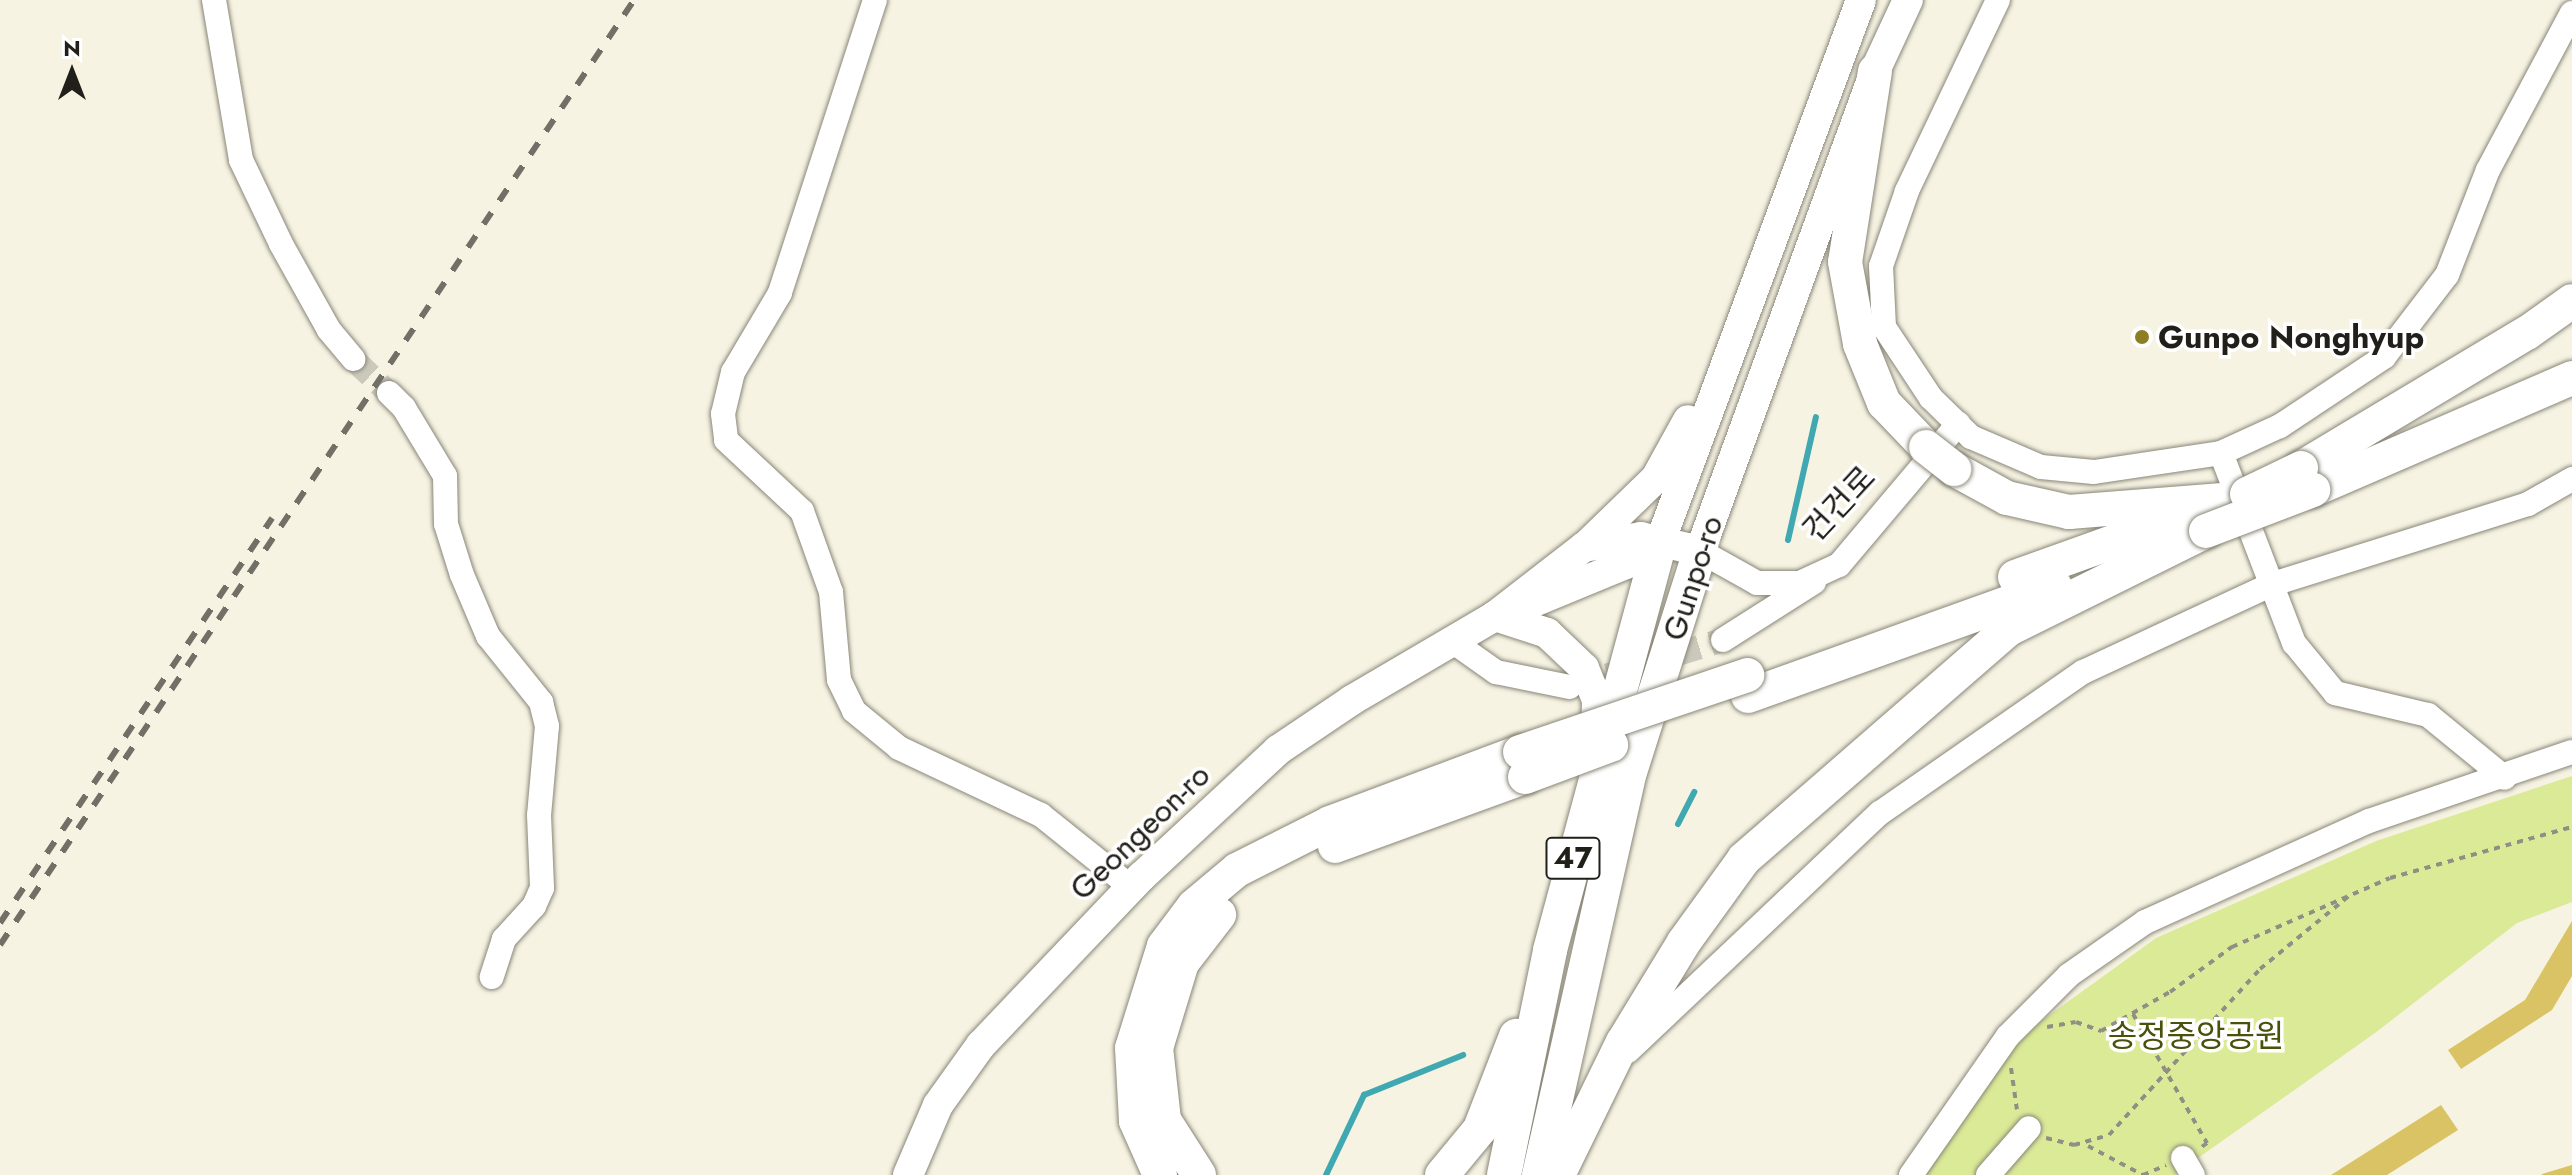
<!DOCTYPE html>
<meta charset="utf-8">
<style>
body{margin:0}
#map{position:relative;width:2572px;height:1175px;overflow:hidden;background:#f6f3e3;font-family:Jost,"Noto Sans KR",sans-serif}
div>[style]{position:absolute}
[style*='--x']{left:calc(var(--x)*1px);top:calc(var(--y)*1px);width:calc(var(--w)*1px);rotate:calc(var(--a)*1deg)}
.green>*{inset:0;background:#dbea97}
.stream>*{height:6px;margin:-3px;padding:0 3px;transform-origin:3px;border-radius:3px;background:#40a8b1}
.building>*{inset:0;background:#d9c364}
.minor-tunnel>*{height:24px;margin-top:-12px;transform-origin:0;background:repeating-linear-gradient(90deg,#cbc9bb 0 24px,transparent 0 36px)}
.path>*{height:4px;margin-top:-2px;transform-origin:0;background:repeating-linear-gradient(90deg,#918f84 0 6px,transparent 0 12px)}
.roads{filter:drop-shadow(0 0 2px #898678) drop-shadow(0 0 2px #898678)}
.minor>*{height:24px;margin:-12px;padding:0 12px;transform-origin:12px;border-radius:12px;background:#fff}
.major>*{height:30px;margin:-15px;padding:0 15px;transform-origin:15px;border-radius:15px;background:#fff}
.highway>*{height:34px;margin:-17px;padding:0 17px;transform-origin:17px;border-radius:17px;background:#fff}
.rail>*{height:6px;margin-top:-3px;transform-origin:0;background:repeating-linear-gradient(90deg,#727066 0 14px,transparent 0 28px)}
.bridges{filter:drop-shadow(0 0 2px #898678) drop-shadow(0 0 2px #898678)}
.highway-bridge>*{height:34px;margin:-17px;padding:0 17px;transform-origin:17px;border-radius:17px;background:#fff}
.dots>*{width:22px;height:22px;translate:-50% -50%;box-sizing:border-box;border:4px solid #fff;border-radius:50%}
span{translate:-50% -50%;white-space:nowrap;text-align:center;line-height:1.15;-webkit-text-stroke:7px #fff;paint-order:stroke}
.shield-label span{padding:2px 6px;background:#fff;border:2px solid;border-radius:6px;-webkit-text-stroke-width:0}
.shield-label{font-size:30px;color:#201f19;font-weight:700}
.poi-label{font-size:32px;color:#201f19;font-weight:700}
.left{translate:0 -50%;text-align:left}
.street-label{font-size:32px;color:#201f19}
.park-label{font-size:32px;color:#49510b}
.north{position:absolute;left:32px;top:32px;width:80px;height:80px;-webkit-text-stroke:6px #fff;paint-order:stroke;rotate:0deg;font-size:22px;font-weight:700;line-height:32px;text-align:center;color:#201f19}
.north::after{content:'';display:block;margin:auto;width:28px;height:36px;background:#201f19;clip-path:polygon(50% 0,100% 100%,50% 72%,0 100%)}
</style>
<div id="map">
<div class="green">
<div style="clip-path:polygon(2572px 776px,2572px 902px,2517px 923px,2375px 1033px,2174px 1175px,1920px 1175px,2015px 1040px,2156px 938px,2376px 841px)"></div>
</div>
<div class="stream">
<div style="--x:1788;--y:540;--w:126;--a:-77.2"></div>
<div style="--x:1678;--y:824;--w:36;--a:-63"></div>
<div style="--x:1326;--y:1175;--w:89;--a:-64.6"></div>
<div style="--x:1364;--y:1095;--w:107;--a:-22"></div>
</div>
<div class="building">
<div style="clip-path:polygon(2572px 921px,2572px 976px,2552px 1010px,2461px 1069px,2448px 1050px,2525px 1000px)"></div>
<div style="clip-path:polygon(2441px 1105px,2458px 1130px,2387px 1175px,2331px 1175px)"></div>
<div style="clip-path:polygon(2572px 1165px,2572px 1175px,2542px 1175px,2542px 1174px)"></div>
</div>
<div class="minor-tunnel">
<div style="--x:353;--y:359;--w:50;--a:43.4"></div>
<div style="--x:1573;--y:686;--w:157;--a:-17"></div>
</div>
<div class="path">
<div style="--x:2133;--y:1014;--w:149;--a:60.2"></div>
<div style="--x:2207;--y:1143;--w:10;--a:143"></div>
<div style="--x:2047;--y:1027;--w:29;--a:-10"></div>
<div style="--x:2076;--y:1022;--w:27;--a:20"></div>
<div style="--x:2101;--y:1031;--w:79;--a:-29.5"></div>
<div style="--x:2170;--y:992;--w:77;--a:-36"></div>
<div style="--x:2232;--y:947;--w:172;--a:-23.6"></div>
<div style="--x:2390;--y:878;--w:189;--a:-15.7"></div>
<div style="--x:2011;--y:1068;--w:42;--a:81.9"></div>
<div style="--x:2046;--y:1138;--w:29;--a:14"></div>
<div style="--x:2074;--y:1145;--w:36;--a:-16"></div>
<div style="--x:2109;--y:1135;--w:224;--a:-47.7"></div>
<div style="--x:2260;--y:969;--w:117;--a:-39.4"></div>
<div style="--x:2088;--y:1146;--w:62;--a:27.8"></div>
<div style="--x:2143;--y:1175;--w:25;--a:-23"></div>
</div>
<div class="roads">
<div class="minor">
<div style="--x:214;--y:0;--w:162;--a:80.4"></div>
<div style="--x:241;--y:160;--w:93;--a:64.5"></div>
<div style="--x:281;--y:244;--w:98;--a:60.8"></div>
<div style="--x:329;--y:330;--w:38;--a:50"></div>
<div style="--x:875;--y:0;--w:308;--a:108"></div>
<div style="--x:780;--y:293;--w:92;--a:120.7"></div>
<div style="--x:733;--y:372;--w:43;--a:103.4"></div>
<div style="--x:723;--y:414;--w:26;--a:83"></div>
<div style="--x:726;--y:440;--w:104;--a:43.1"></div>
<div style="--x:802;--y:511;--w:86;--a:70.3"></div>
<div style="--x:831;--y:592;--w:88;--a:84.8"></div>
<div style="--x:839;--y:680;--w:34;--a:64"></div>
<div style="--x:854;--y:711;--w:58;--a:39.4"></div>
<div style="--x:899;--y:748;--w:157;--a:25.3"></div>
<div style="--x:1041;--y:815;--w:115;--a:38.7"></div>
<div style="--x:1998;--y:0;--w:212;--a:115.5"></div>
<div style="--x:1907;--y:191;--w:79;--a:109.1"></div>
<div style="--x:1881;--y:266;--w:61;--a:87.2"></div>
<div style="--x:1884;--y:327;--w:85;--a:56.5"></div>
<div style="--x:1931;--y:398;--w:56;--a:44.3"></div>
<div style="--x:1971;--y:437;--w:76;--a:23.2"></div>
<div style="--x:2041;--y:467;--w:53;--a:5.4"></div>
<div style="--x:2094;--y:472;--w:128;--a:-8.5"></div>
<div style="--x:2221;--y:453;--w:65;--a:-24.6"></div>
<div style="--x:2280;--y:426;--w:125;--a:-33.6"></div>
<div style="--x:2384;--y:357;--w:103;--a:-52.5"></div>
<div style="--x:2447;--y:275;--w:113;--a:-68.7"></div>
<div style="--x:2488;--y:170;--w:178;--a:-61.9"></div>
<div style="--x:389;--y:393;--w:21;--a:45"></div>
<div style="--x:404;--y:408;--w:79;--a:58.9"></div>
<div style="--x:445;--y:476;--w:48;--a:88.8"></div>
<div style="--x:446;--y:524;--w:53;--a:72.6"></div>
<div style="--x:462;--y:575;--w:66;--a:66.9"></div>
<div style="--x:488;--y:636;--w:85;--a:51.2"></div>
<div style="--x:541;--y:702;--w:25;--a:76"></div>
<div style="--x:547;--y:726;--w:89;--a:95.1"></div>
<div style="--x:539;--y:815;--w:73;--a:87.6"></div>
<div style="--x:542;--y:888;--w:20;--a:114"></div>
<div style="--x:534;--y:906;--w:45;--a:132.3"></div>
<div style="--x:504;--y:939;--w:40;--a:108"></div>
<div style="--x:2221;--y:453;--w:204;--a:69"></div>
<div style="--x:2294;--y:643;--w:65;--a:50.6"></div>
<div style="--x:2335;--y:693;--w:96;--a:13.3"></div>
<div style="--x:2428;--y:715;--w:99;--a:39.3"></div>
<div style="--x:1700;--y:551;--w:65;--a:29.3"></div>
<div style="--x:1757;--y:583;--w:43;--a:0"></div>
<div style="--x:1800;--y:583;--w:43;--a:-24.8"></div>
<div style="--x:1839;--y:565;--w:185;--a:-49.8"></div>
<div style="--x:1723;--y:640;--w:108;--a:-32.5"></div>
<div style="--x:1452;--y:641;--w:54;--a:35.2"></div>
<div style="--x:1496;--y:672;--w:75;--a:11.6"></div>
<div style="--x:1628;--y:1051;--w:347;--a:-43.4"></div>
<div style="--x:1880;--y:813;--w:247;--a:-34.8"></div>
<div style="--x:2083;--y:672;--w:209;--a:-24.9"></div>
<div style="--x:2273;--y:584;--w:267;--a:-17.4"></div>
<div style="--x:2528;--y:504;--w:51;--a:-29.6"></div>
<div style="--x:2183;--y:1158;--w:20;--a:60"></div>
<div style="--x:1911;--y:1175;--w:169;--a:-55.1"></div>
<div style="--x:2008;--y:1036;--w:86;--a:-45"></div>
<div style="--x:2069;--y:975;--w:93;--a:-34.9"></div>
<div style="--x:2145;--y:922;--w:246;--a:-24.3"></div>
<div style="--x:2369;--y:821;--w:214;--a:-18.8"></div>
<div style="--x:1988;--y:1175;--w:62;--a:-48.9"></div>
</div>
<div class="major">
<div style="--x:1589;--y:543;--w:93;--a:-44.1"></div>
<div style="--x:1656;--y:478;--w:66;--a:-61.1"></div>
<div style="--x:1659;--y:545;--w:581;--a:-69.66"></div>
<div style="--x:1505;--y:614;--w:131;--a:-22.5"></div>
<div style="--x:1626;--y:564;--w:38;--a:-30"></div>
<div style="--x:1495;--y:616;--w:55;--a:18.1"></div>
<div style="--x:1547;--y:633;--w:51;--a:43.4"></div>
<div style="--x:1584;--y:668;--w:35;--a:68"></div>
<div style="--x:1597;--y:701;--w:49;--a:91.2"></div>
<div style="--x:908;--y:1175;--w:76;--a:-66.8"></div>
<div style="--x:938;--y:1105;--w:74;--a:-54.4"></div>
<div style="--x:981;--y:1045;--w:232;--a:-46.4"></div>
<div style="--x:1141;--y:877;--w:187;--a:-42.8"></div>
<div style="--x:1278;--y:750;--w:89;--a:-34"></div>
<div style="--x:1352;--y:700;--w:166;--a:-30.4"></div>
<div style="--x:1495;--y:616;--w:113;--a:-37.8"></div>
<div style="--x:1584;--y:547;--w:58;--a:-10"></div>
<div style="--x:1641;--y:537;--w:61;--a:13.3"></div>
<div style="--x:1700;--y:551;--w:511;--a:-69.97"></div>
<div style="--x:1875;--y:71;--w:78;--a:-65.1"></div>
</div>
<div class="highway">
<div style="--x:1875;--y:71;--w:193;--a:98.9"></div>
<div style="--x:1845;--y:262;--w:83;--a:79.6"></div>
<div style="--x:1860;--y:344;--w:64;--a:67.9"></div>
<div style="--x:1884;--y:403;--w:61;--a:46.3"></div>
<div style="--x:2301;--y:468;--w:263;--a:-30.9"></div>
<div style="--x:2527;--y:333;--w:55;--a:-35.4"></div>
<div style="--x:1954;--y:469;--w:60;--a:28.7"></div>
<div style="--x:2007;--y:498;--w:64;--a:12.7"></div>
<div style="--x:2069;--y:512;--w:167;--a:-4.5"></div>
<div style="--x:2313;--y:490;--w:282;--a:-23.4"></div>
<div style="--x:2015;--y:577;--w:195;--a:-19.7"></div>
<div style="--x:1748;--y:696;--w:326;--a:-19.7"></div>
<div style="--x:1335;--y:846;--w:202;--a:-20"></div>
<div style="--x:1160;--y:1175;--w:59;--a:-114"></div>
<div style="--x:1136;--y:1121;--w:73;--a:-93.1"></div>
<div style="--x:1132;--y:1048;--w:107;--a:-72.6"></div>
<div style="--x:1164;--y:946;--w:50;--a:-53.1"></div>
<div style="--x:1194;--y:906;--w:56;--a:-39.9"></div>
<div style="--x:1237;--y:870;--w:104;--a:-26.8"></div>
<div style="--x:1330;--y:823;--w:203;--a:-20.5"></div>
<div style="--x:1199;--y:1175;--w:65;--a:-122.5"></div>
<div style="--x:1164;--y:1120;--w:72;--a:-96.3"></div>
<div style="--x:1156;--y:1048;--w:89;--a:-73"></div>
<div style="--x:1182;--y:963;--w:61;--a:-52.4"></div>
<div style="--x:1442;--y:1175;--w:60;--a:-50.4"></div>
<div style="--x:1480;--y:1129;--w:100;--a:-68.8"></div>
<div style="--x:1504;--y:1175;--w:230;--a:-78.4"></div>
<div style="--x:1550;--y:950;--w:419;--a:-74.9"></div>
<div style="--x:1539;--y:1175;--w:413;--a:-77.3"></div>
<div style="--x:1630;--y:772;--w:232;--a:-72.4"></div>
<div style="--x:1558;--y:1175;--w:148;--a:-64"></div>
<div style="--x:1623;--y:1042;--w:117;--a:-58.6"></div>
<div style="--x:1684;--y:942;--w:102;--a:-54.1"></div>
<div style="--x:1744;--y:859;--w:351;--a:-41"></div>
<div style="--x:2009;--y:629;--w:220;--a:-26.4"></div>
</div>
</div>
<div class="rail">
<div style="--x:0;--y:923;--w:488;--a:-56.1"></div>
<div style="--x:0;--y:945;--w:1138;--a:-56.14"></div>
</div>
<div class="bridges">
<div class="highway-bridge">
<div style="--x:1926;--y:447;--w:36;--a:38"></div>
<div style="--x:2247;--y:494;--w:60;--a:-25.7"></div>
<div style="--x:2206;--y:531;--w:115;--a:-21"></div>
<div style="--x:1520;--y:752;--w:240;--a:-18.7"></div>
<div style="--x:1525;--y:777;--w:92;--a:-20.4"></div>
</div>
</div>
<div class="dots">
<div style="left:2142px;top:337px;background:#8d7e25"></div>
</div>
<div class="shield-label">
<span style="left:1573px;top:858px">47</span>
</div>
<div class="poi-label">
<span class="left" style="left:2158px;top:337px">Gunpo Nonghyup</span>
</div>
<div class="street-label">
<span style="left:1839px;top:504px;rotate:-47deg">건건로</span>
<span style="left:1693px;top:578px;rotate:-72deg">Gunpo-ro</span>
<span style="left:1140px;top:832px;rotate:-44deg">Geongeon-ro</span>
</div>
<div class="park-label">
<span style="left:2196px;top:1036px">송정중앙공원</span>
</div>
<div class="north">N</div>
</div>
